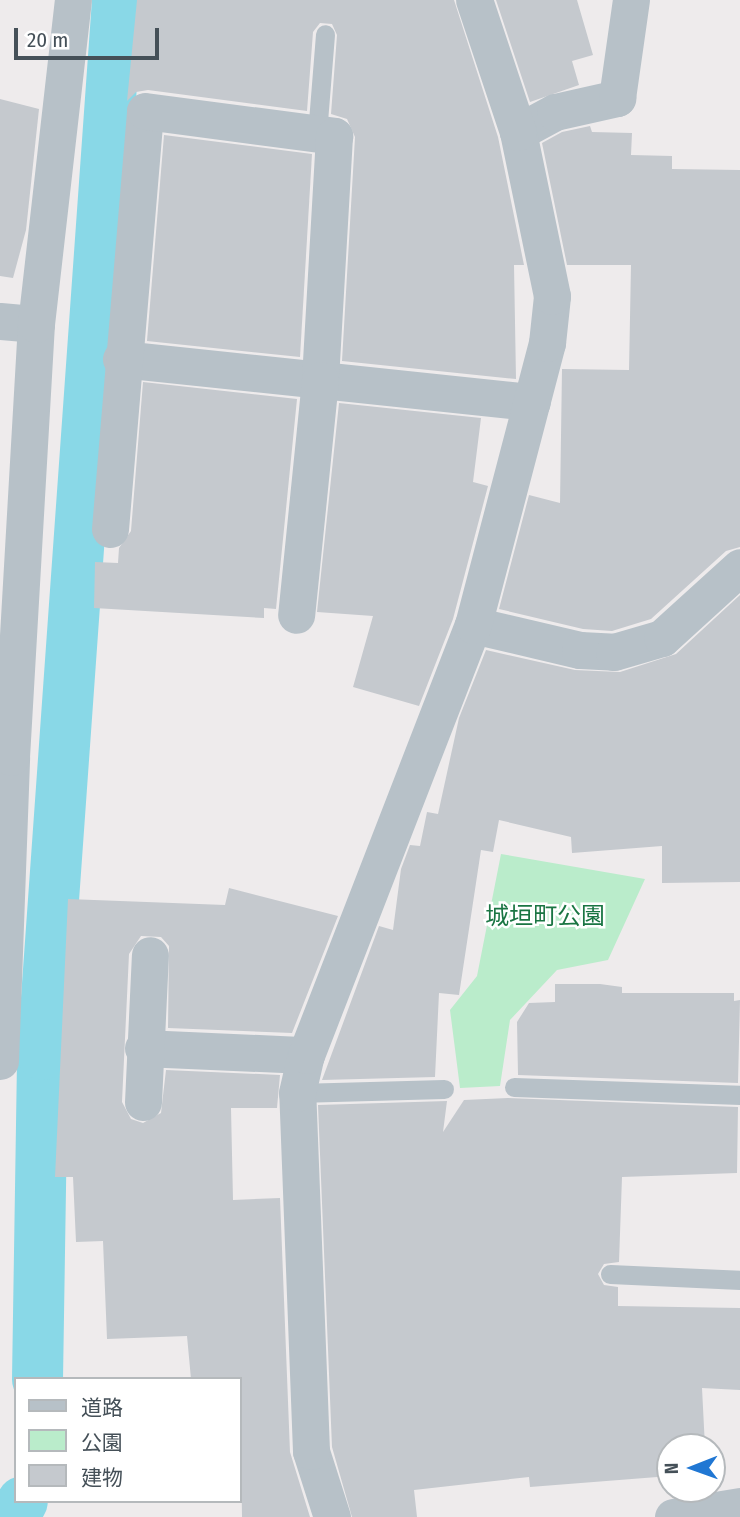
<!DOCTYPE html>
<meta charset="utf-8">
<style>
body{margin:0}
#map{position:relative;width:740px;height:1517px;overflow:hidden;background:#eeebec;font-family:"Fira Sans Condensed","Noto Sans JP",sans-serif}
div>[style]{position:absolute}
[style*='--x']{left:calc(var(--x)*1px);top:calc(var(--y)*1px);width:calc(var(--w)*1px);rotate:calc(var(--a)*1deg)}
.green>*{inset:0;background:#baeccb}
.canal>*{height:51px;margin:-25.5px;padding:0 25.5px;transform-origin:25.5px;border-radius:25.5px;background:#89d8e7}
.building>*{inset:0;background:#c5c9ce}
.service>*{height:19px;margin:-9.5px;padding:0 9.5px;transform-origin:9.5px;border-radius:9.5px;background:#b7c1c8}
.minor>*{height:37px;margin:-18.5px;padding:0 18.5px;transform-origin:18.5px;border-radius:18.5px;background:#b7c1c8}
span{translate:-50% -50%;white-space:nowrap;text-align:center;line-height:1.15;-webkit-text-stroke:5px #fff;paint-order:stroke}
.park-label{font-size:24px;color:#1a7543}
.legend{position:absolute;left:14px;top:1377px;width:228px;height:126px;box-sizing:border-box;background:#fff;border:2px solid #b5b9bc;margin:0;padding:9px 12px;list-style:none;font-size:21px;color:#455058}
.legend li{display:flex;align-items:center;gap:14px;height:35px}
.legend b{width:35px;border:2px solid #b5b9bc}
.north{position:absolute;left:656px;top:1433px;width:70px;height:70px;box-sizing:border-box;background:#fff;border:2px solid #b5b9bc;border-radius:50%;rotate:269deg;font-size:19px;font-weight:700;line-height:28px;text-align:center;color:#455058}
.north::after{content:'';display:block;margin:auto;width:24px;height:32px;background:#2077d3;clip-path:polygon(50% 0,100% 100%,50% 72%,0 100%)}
.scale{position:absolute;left:14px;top:28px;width:145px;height:32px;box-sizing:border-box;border:4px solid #455058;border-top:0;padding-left:9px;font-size:21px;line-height:24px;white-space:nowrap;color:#455058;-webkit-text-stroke:5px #fff;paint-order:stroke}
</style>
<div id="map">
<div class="green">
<div style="clip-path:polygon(501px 854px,645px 879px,608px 960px,557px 970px,510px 1020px,500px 1086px,460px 1088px,450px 1010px,477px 976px)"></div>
</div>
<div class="canal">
<div style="--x:37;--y:1379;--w:325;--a:-89.1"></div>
<div style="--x:42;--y:1054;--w:1057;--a:-85.93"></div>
<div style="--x:13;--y:1517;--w:18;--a:-61"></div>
</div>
<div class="building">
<div style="clip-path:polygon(137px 0,454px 0,498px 137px,524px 265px,514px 265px,516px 379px,342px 361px,355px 137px,347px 119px,331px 114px,337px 35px,332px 24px,320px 23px,313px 32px,307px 111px,148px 90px,136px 92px,127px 101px)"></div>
<div style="clip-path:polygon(496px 0,577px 0,593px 55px,572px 61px,579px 85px,530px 102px)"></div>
<div style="clip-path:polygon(0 99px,39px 109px,26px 230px,13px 278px,0 276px)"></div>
<div style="clip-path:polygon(590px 126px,592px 132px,632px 133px,631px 155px,672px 156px,672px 169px,740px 170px,740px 547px,726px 551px,651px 619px,612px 631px,583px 629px,499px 609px,529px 495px,560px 503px,562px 369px,629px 370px,631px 265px,567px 265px,542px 143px,562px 132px)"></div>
<div style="clip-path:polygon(164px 135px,312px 154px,300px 357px,147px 341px)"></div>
<div style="clip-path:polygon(143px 382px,297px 399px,276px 609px,264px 608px,264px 618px,94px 608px,95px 562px,118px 563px,119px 548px,131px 531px)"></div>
<div style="clip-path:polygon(339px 403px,481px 418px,473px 482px,488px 486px,453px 619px,419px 706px,353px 687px,373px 616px,317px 612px)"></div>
<div style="clip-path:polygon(740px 595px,740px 882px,662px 883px,662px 846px,572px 853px,571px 837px,499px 820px,493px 852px,481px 850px,459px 995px,439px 993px,435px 1077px,322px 1080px,379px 926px,393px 930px,401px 869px,410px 845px,420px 846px,427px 812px,438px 814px,459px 718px,486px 650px,575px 670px,620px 672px,676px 654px)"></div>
<div style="clip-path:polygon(229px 888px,338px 916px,292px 1033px,168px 1028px,169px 946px,161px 937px,141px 936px,129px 954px,122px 1102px,131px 1119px,143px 1123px,161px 1113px,166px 1070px,280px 1075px,277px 1108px,231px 1108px,233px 1200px,280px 1198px,290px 1452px,310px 1517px,242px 1517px,240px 1379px,191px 1379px,187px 1336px,107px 1339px,103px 1241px,76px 1242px,73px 1177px,55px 1177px,68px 899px,225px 905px)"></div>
<div style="clip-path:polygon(555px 984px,600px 984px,622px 987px,622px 993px,734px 993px,734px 1001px,740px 1000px,738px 1083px,518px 1075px,517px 1022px,529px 1003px,555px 1002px)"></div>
<div style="clip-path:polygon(508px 1098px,738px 1107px,737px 1173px,622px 1177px,619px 1262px,604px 1264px,598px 1274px,604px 1285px,618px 1287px,618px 1306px,740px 1308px,740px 1390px,702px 1388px,705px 1447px,670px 1447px,670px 1476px,530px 1487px,529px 1477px,414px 1490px,417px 1517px,352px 1517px,332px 1447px,318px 1105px,447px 1101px,443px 1132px,464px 1100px)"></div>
</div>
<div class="service">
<div style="--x:317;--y:134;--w:100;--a:-85.4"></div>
<div style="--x:514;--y:1087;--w:226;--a:2"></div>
<div style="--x:297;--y:1093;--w:147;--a:-1.6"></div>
<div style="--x:610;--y:1274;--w:130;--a:2.6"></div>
</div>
<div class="minor">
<div style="--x:518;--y:132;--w:42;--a:-28.4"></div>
<div style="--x:555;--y:112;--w:64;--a:-12.7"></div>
<div style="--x:617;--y:98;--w:99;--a:-81.9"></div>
<div style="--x:0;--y:321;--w:36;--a:5"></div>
<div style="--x:121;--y:359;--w:413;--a:6"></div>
<div style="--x:110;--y:529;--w:419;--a:-85.2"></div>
<div style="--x:145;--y:111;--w:191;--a:7.5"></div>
<div style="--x:334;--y:136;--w:244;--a:93.3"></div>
<div style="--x:320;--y:380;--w:236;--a:95.8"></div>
<div style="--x:473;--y:625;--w:110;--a:13.2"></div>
<div style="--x:580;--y:650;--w:34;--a:3"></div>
<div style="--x:614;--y:652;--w:50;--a:-16.3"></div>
<div style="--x:662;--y:638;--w:105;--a:-42.3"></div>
<div style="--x:143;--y:1048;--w:163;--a:2.5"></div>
<div style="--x:0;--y:1061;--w:304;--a:-87.9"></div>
<div style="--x:11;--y:757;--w:434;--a:-86.7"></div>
<div style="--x:36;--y:324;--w:326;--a:-83.5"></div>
<div style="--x:143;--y:1102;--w:147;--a:-87.3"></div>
<div style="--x:332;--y:1517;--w:69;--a:-107.7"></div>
<div style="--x:311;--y:1451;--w:358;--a:-92.2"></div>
<div style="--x:297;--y:1093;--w:39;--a:-77"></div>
<div style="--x:306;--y:1055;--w:461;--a:-68.8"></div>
<div style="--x:473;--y:625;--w:292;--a:-75.3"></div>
<div style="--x:547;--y:343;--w:47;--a:-83.9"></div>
<div style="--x:552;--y:296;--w:167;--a:-101.7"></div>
<div style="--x:518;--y:132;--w:139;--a:-108.4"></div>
<div style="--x:673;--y:1517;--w:68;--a:-9.3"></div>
</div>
<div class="park-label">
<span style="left:545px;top:917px">城垣町公園</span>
</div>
<ul class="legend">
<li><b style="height:9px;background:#b7c1c8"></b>道路</li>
<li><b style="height:19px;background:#baeccb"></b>公園</li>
<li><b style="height:19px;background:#c5c9ce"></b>建物</li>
</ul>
<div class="north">N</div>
<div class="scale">20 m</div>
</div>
